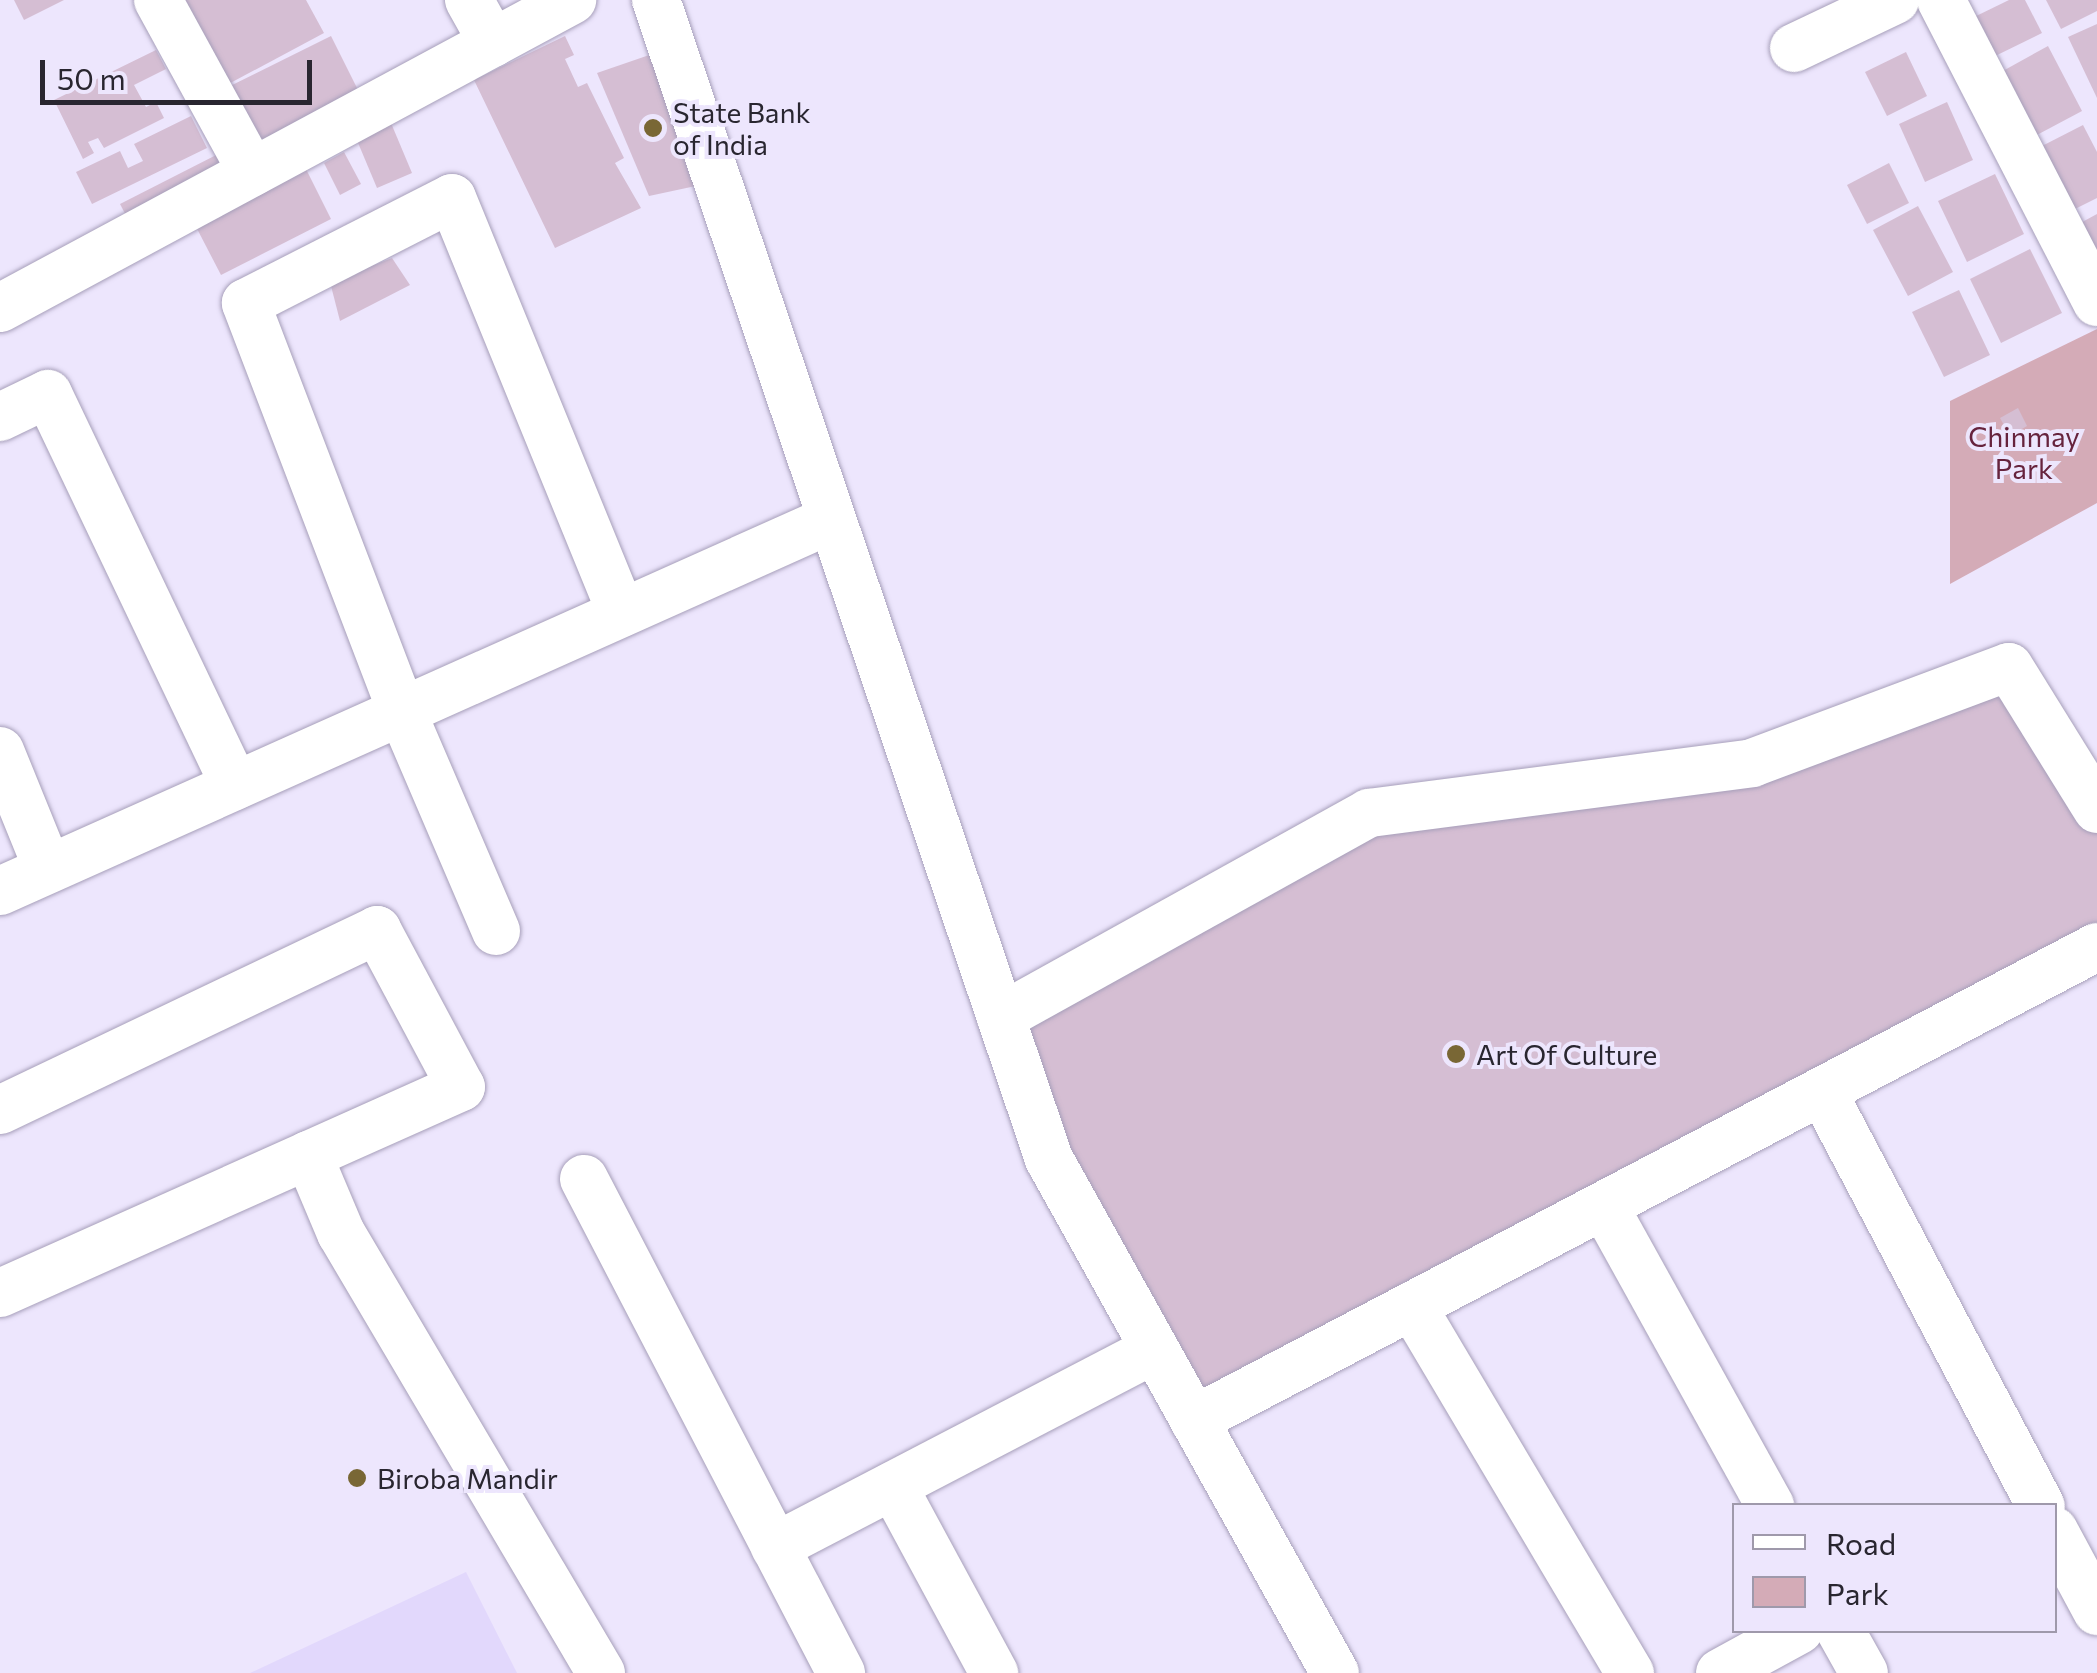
<!DOCTYPE html>
<style>
body{margin:0}
#map{position:relative;width:2097px;height:1673px;overflow:hidden;background:#ede6fd;font-family:Commissioner,sans-serif}
div>[style]{position:absolute}
[style*='--x']{left:calc(var(--x)*1px);top:calc(var(--y)*1px);width:calc(var(--w)*1px);rotate:calc(var(--a)*1deg)}
.built>*{inset:0;background:#e2d8fc}
.green>*{inset:0;background:#d4abb7}
.building>*{inset:0;background:#d5bed3}
.roads{filter:drop-shadow(0 0 2px #a79fba) drop-shadow(0 0 2px #a79fba)}
.minor>*{height:48px;margin:-24px;padding:0 24px;transform-origin:24px;border-radius:24px;background:#fff}
.dots>*{width:28px;height:28px;translate:-50% -50%;box-sizing:border-box;border:5px solid #ede6fd;border-radius:50%}
span{translate:-50% -50%;white-space:nowrap;text-align:center;line-height:1.15;-webkit-text-stroke:8px #ede6fd;paint-order:stroke}
.poi-label{font-size:28px;color:#292630}
.left{translate:0 -50%;text-align:left}
.park-label{font-size:28px;color:#66233d}
.legend{position:absolute;left:1732px;top:1503px;width:325px;height:130px;box-sizing:border-box;background:#ede6fd;border:2px solid #9f99ab;margin:0;padding:12px 18px;list-style:none;font-size:30px;color:#292630}
.legend li{display:flex;align-items:center;gap:20px;height:50px}
.legend b{width:50px;border:2px solid #9f99ab}
.scale{position:absolute;left:40px;top:60px;width:272px;height:45px;box-sizing:border-box;border:5px solid #292630;border-top:0;padding-left:12px;font-size:30px;line-height:35px;white-space:nowrap;color:#292630;-webkit-text-stroke:8px #ede6fd;paint-order:stroke}
</style>
<div id="map">
<div class="built">
<div style="clip-path:polygon(466px 1572px,517px 1673px,250px 1673px)"></div>
</div>
<div class="green">
<div style="clip-path:polygon(2097px 329px,2097px 503px,1950px 584px,1950px 401px)"></div>
</div>
<div class="building">
<div style="clip-path:polygon(14px 0,64px 0,24px 20px)"></div>
<div style="clip-path:polygon(174px 0,306px 0,324px 33px,221px 88px)"></div>
<div style="clip-path:polygon(2009px 0,2025px 0,2042px 33px,1987px 60px,1968px 20px)"></div>
<div style="clip-path:polygon(2046px 0,2097px 0,2097px 11px,2061px 29px)"></div>
<div style="clip-path:polygon(2097px 24px,2097px 98px,2068px 37px)"></div>
<div style="clip-path:polygon(331px 36px,363px 100px,254px 154px,222px 90px)"></div>
<div style="clip-path:polygon(565px 36px,574px 55px,565px 59px,578px 87px,587px 83px,624px 158px,615px 163px,641px 208px,555px 248px,474px 80px)"></div>
<div style="clip-path:polygon(2048px 46px,2082px 111px,2035px 136px,2001px 72px)"></div>
<div style="clip-path:polygon(156px 50px,166px 69px,134px 85px,146px 107px,156px 102px,164px 118px,104px 148px,98px 138px,88px 142px,94px 153px,83px 159px,54px 100px)"></div>
<div style="clip-path:polygon(658px 52px,705px 184px,649px 196px,597px 73px)"></div>
<div style="clip-path:polygon(1906px 52px,1927px 96px,1887px 116px,1865px 72px)"></div>
<div style="clip-path:polygon(1947px 102px,1973px 160px,1925px 182px,1899px 124px)"></div>
<div style="clip-path:polygon(191px 116px,207px 148px,92px 204px,76px 172px,120px 151px,128px 168px,143px 161px,134px 144px)"></div>
<div style="clip-path:polygon(391px 123px,412px 173px,377px 188px,356px 138px)"></div>
<div style="clip-path:polygon(2083px 125px,2097px 152px,2097px 198px,2075px 209px,2042px 146px)"></div>
<div style="clip-path:polygon(226px 150px,237px 171px,131px 225px,120px 204px)"></div>
<div style="clip-path:polygon(344px 152px,361px 184px,340px 195px,324px 163px)"></div>
<div style="clip-path:polygon(1889px 163px,1909px 203px,1867px 224px,1847px 185px)"></div>
<div style="clip-path:polygon(304px 165px,331px 219px,221px 275px,193px 221px)"></div>
<div style="clip-path:polygon(1995px 174px,2024px 234px,1967px 262px,1938px 201px)"></div>
<div style="clip-path:polygon(1918px 206px,1953px 272px,1908px 296px,1873px 230px)"></div>
<div style="clip-path:polygon(2097px 214px,2097px 271px,2073px 227px)"></div>
<div style="clip-path:polygon(2030px 249px,2062px 313px,2001px 343px,1970px 279px)"></div>
<div style="clip-path:polygon(392px 258px,410px 285px,340px 321px,330px 282px)"></div>
<div style="clip-path:polygon(1959px 290px,1990px 355px,1944px 377px,1912px 312px)"></div>
<div style="clip-path:polygon(2018px 408px,2027px 426px,2010px 436px,2000px 418px)"></div>
<div style="clip-path:polygon(2009px 667px,2097px 809px,2097px 947px,1194px 1420px,1001px 1017px,1369px 813px,1752px 763px)"></div>
</div>
<div class="roads">
<div class="minor">
<div style="--x:158;--y:0;--w:196;--a:61.3"></div>
<div style="--x:469;--y:0;--w:49;--a:60.8"></div>
<div style="--x:656;--y:0;--w:1224;--a:71.27"></div>
<div style="--x:1049;--y:1159;--w:588;--a:60.91"></div>
<div style="--x:1941;--y:0;--w:340;--a:62.7"></div>
<div style="--x:1794;--y:48;--w:112;--a:-25.4"></div>
<div style="--x:0;--y:308;--w:650;--a:-28.3"></div>
<div style="--x:0;--y:417;--w:53;--a:-25.6"></div>
<div style="--x:48;--y:394;--w:434;--a:64.5"></div>
<div style="--x:0;--y:751;--w:127;--a:67.9"></div>
<div style="--x:0;--y:891;--w:911;--a:-24.09"></div>
<div style="--x:496;--y:931;--w:238;--a:-113.2"></div>
<div style="--x:402;--y:712;--w:438;--a:-110.9"></div>
<div style="--x:246;--y:303;--w:231;--a:-27"></div>
<div style="--x:452;--y:198;--w:448;--a:67.8"></div>
<div style="--x:1001;--y:1017;--w:421;--a:-29"></div>
<div style="--x:1369;--y:813;--w:386;--a:-7.4"></div>
<div style="--x:1752;--y:763;--w:274;--a:-20.5"></div>
<div style="--x:2009;--y:667;--w:167;--a:58.2"></div>
<div style="--x:1822;--y:1091;--w:469;--a:62.2"></div>
<div style="--x:0;--y:1110;--w:418;--a:-25.5"></div>
<div style="--x:377;--y:930;--w:178;--a:61.9"></div>
<div style="--x:461;--y:1087;--w:505;--a:155.92"></div>
<div style="--x:308;--y:1155;--w:85;--a:67.1"></div>
<div style="--x:341;--y:1233;--w:511;--a:59.42"></div>
<div style="--x:584;--y:1179;--w:557;--a:62.51"></div>
<div style="--x:1604;--y:1206;--w:343;--a:61"></div>
<div style="--x:1412;--y:1306;--w:427;--a:59.3"></div>
<div style="--x:1194;--y:1420;--w:1019;--a:-27.65"></div>
<div style="--x:893;--y:1486;--w:213;--a:61.6"></div>
<div style="--x:2054;--y:1531;--w:91;--a:61.7"></div>
<div style="--x:775;--y:1547;--w:428;--a:-27.5"></div>
<div style="--x:1840;--y:1630;--w:49;--a:60.8"></div>
<div style="--x:1720;--y:1673;--w:90;--a:-28.6"></div>
</div>
</div>
<div class="dots">
<div style="left:653px;top:128px;background:#796735"></div>
<div style="left:1456px;top:1054px;background:#796735"></div>
<div style="left:357px;top:1478px;background:#796735"></div>
</div>
<div class="poi-label">
<span class="left" style="left:673px;top:128px">State Bank<br>of India</span>
<span class="left" style="left:1476px;top:1054px">Art Of Culture</span>
<span class="left" style="left:377px;top:1478px">Biroba Mandir</span>
</div>
<div class="park-label">
<span style="left:2024px;top:452px">Chinmay<br>Park</span>
</div>
<ul class="legend">
<li><b style="height:12px;background:#fff"></b>Road</li>
<li><b style="height:28px;background:#d4abb7"></b>Park</li>
</ul>
<div class="scale">50 m</div>
</div>
